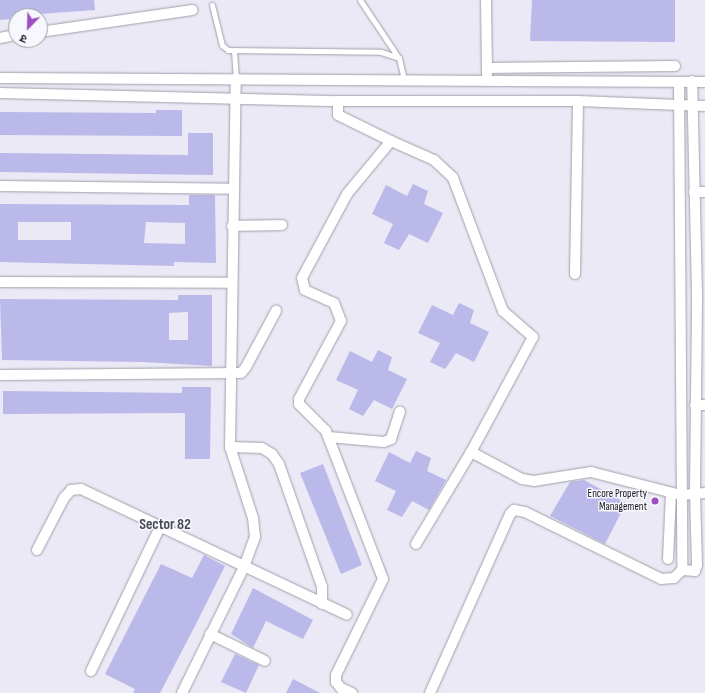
<!DOCTYPE html>
<meta charset="utf-8">
<style>
body{margin:0}
#map{position:relative;width:705px;height:693px;overflow:hidden;background:#eae9f5;font-family:"Sofia Sans Condensed","Noto Sans Devanagari",sans-serif}
div>[style]{position:absolute}
[style*='--x']{left:calc(var(--x)*1px);top:calc(var(--y)*1px);width:calc(var(--w)*1px);rotate:calc(var(--a)*1deg)}
.building>*{inset:0;background:#bbb8ea}
.roads{filter:drop-shadow(0 0 1px #a09faa) drop-shadow(0 0 1px #a09faa)}
.service>*{height:5px;margin:-2.5px;padding:0 2.5px;transform-origin:2.5px;border-radius:2.5px;background:#fff}
.minor>*{height:10px;margin:-5px;padding:0 5px;transform-origin:5px;border-radius:5px;background:#fff}
.dots>*{width:11px;height:11px;translate:-50% -50%;box-sizing:border-box;border:2px solid #f7f7fe;border-radius:50%}
span{translate:-50% -50%;white-space:nowrap;text-align:center;line-height:1.15;-webkit-text-stroke:3px #f7f7fe;paint-order:stroke}
.poi-label{font-size:11px;color:#18181c}
.right{translate:-100% -50%;text-align:right}
.district-label{font-size:15px;color:#494952;font-weight:700}
.north{position:absolute;left:8px;top:8px;width:40px;height:40px;box-sizing:border-box;background:#f7f7fe;border:1px solid #9e9ea4;border-radius:50%;rotate:203deg;font-size:11px;font-weight:700;line-height:16px;text-align:center;color:#18181c}
.north::after{content:'';display:block;margin:auto;width:14px;height:18px;background:#9e4ebe;clip-path:polygon(50% 0,100% 100%,50% 72%,0 100%)}
</style>
<div id="map">
<div class="building">
<div style="clip-path:polygon(0 0,94px 0,95px 10px,11px 16px,12px 19px,0 20px)"></div>
<div style="clip-path:polygon(532px 0,675px 0,675px 42px,530px 41px)"></div>
<div style="clip-path:polygon(156px 110px,182px 110px,182px 136px,0 135px,0 112px,156px 113px)"></div>
<div style="clip-path:polygon(188px 133px,213px 133px,213px 175px,0 172px,0 153px,188px 155px)"></div>
<div style="clip-path:polygon(413px 184px,428px 191px,424px 204px,443px 213px,428px 243px,409px 234px,399px 250px,384px 243px,393px 224px,372px 214px,386px 185px,407px 196px)"></div>
<div style="clip-path:polygon(evenodd,189px 195px,215px 195px,216px 263px,174px 262px,174px 266px,0 262px,0 204px,189px 205px,189px 195px,18px 222px,71px 222px,71px 240px,18px 240px,18px 222px,189px 195px,146px 222px,185px 223px,185px 244px,144px 243px,146px 222px)"></div>
<div style="clip-path:polygon(evenodd,178px 295px,212px 295px,212px 366px,143px 362px,2px 360px,0 299px,178px 300px,178px 295px,188px 312px,188px 340px,169px 340px,169px 313px,188px 312px)"></div>
<div style="clip-path:polygon(459px 303px,474px 310px,470px 323px,489px 332px,474px 362px,456px 353px,445px 369px,430px 362px,440px 343px,418px 333px,432px 305px,453px 315px)"></div>
<div style="clip-path:polygon(378px 350px,392px 357px,388px 370px,407px 379px,392px 409px,374px 400px,363px 416px,349px 409px,358px 390px,336px 380px,350px 351px,372px 362px)"></div>
<div style="clip-path:polygon(182px 387px,211px 387px,210px 459px,185px 459px,185px 413px,3px 414px,3px 391px,182px 393px)"></div>
<div style="clip-path:polygon(416px 451px,431px 458px,427px 471px,446px 480px,429px 510px,412px 501px,402px 517px,387px 510px,396px 491px,375px 481px,389px 452px,410px 463px)"></div>
<div style="clip-path:polygon(323px 464px,362px 565px,341px 574px,300px 473px)"></div>
<div style="clip-path:polygon(584px 480px,626px 503px,605px 544px,550px 516px,570px 482px)"></div>
<div style="clip-path:polygon(204px 555px,225px 566px,196px 624px,160px 693px,133px 693px,135px 689px,105px 674px,161px 564px,192px 578px)"></div>
<div style="clip-path:polygon(253px 588px,313px 620px,303px 639px,266px 621px,253px 648px,231px 634px)"></div>
<div style="clip-path:polygon(235px 654px,259px 665px,246px 693px,221px 682px)"></div>
<div style="clip-path:polygon(293px 679px,320px 693px,286px 693px)"></div>
</div>
<div class="roads">
<div class="service">
<div style="--x:360;--y:0;--w:69;--a:56.3"></div>
<div style="--x:212;--y:5;--w:41;--a:76"></div>
<div style="--x:222;--y:45;--w:8;--a:40"></div>
<div style="--x:228;--y:50;--w:153;--a:0.7"></div>
<div style="--x:381;--y:52;--w:19;--a:18"></div>
<div style="--x:399;--y:58;--w:23;--a:77"></div>
<div style="--x:234;--y:51;--w:27;--a:86"></div>
</div>
<div class="minor">
<div style="--x:486;--y:0;--w:74;--a:89.2"></div>
<div style="--x:40;--y:32;--w:154;--a:-8.2"></div>
<div style="--x:0;--y:38;--w:16;--a:-11"></div>
<div style="--x:487;--y:68;--w:188;--a:-0.6"></div>
<div style="--x:0;--y:78;--w:705;--a:0.33"></div>
<div style="--x:679;--y:83;--w:487;--a:89.6"></div>
<div style="--x:0;--y:93;--w:338;--a:1.4"></div>
<div style="--x:338;--y:101;--w:240;--a:0"></div>
<div style="--x:578;--y:101;--w:127;--a:2.3"></div>
<div style="--x:338;--y:101;--w:14;--a:90"></div>
<div style="--x:338;--y:115;--w:59;--a:26.1"></div>
<div style="--x:0;--y:186;--w:233;--a:0.7"></div>
<div style="--x:694;--y:192;--w:11;--a:0"></div>
<div style="--x:232;--y:226;--w:50;--a:-1.1"></div>
<div style="--x:575;--y:274;--w:173;--a:-89"></div>
<div style="--x:0;--y:282;--w:231;--a:0.2"></div>
<div style="--x:0;--y:375;--w:241;--a:-0.5"></div>
<div style="--x:241;--y:373;--w:8;--a:-50"></div>
<div style="--x:246;--y:367;--w:64;--a:-61.8"></div>
<div style="--x:695;--y:405;--w:10;--a:0"></div>
<div style="--x:329;--y:437;--w:55;--a:5.2"></div>
<div style="--x:384;--y:442;--w:8;--a:-23"></div>
<div style="--x:391;--y:439;--w:29;--a:-72"></div>
<div style="--x:230;--y:447;--w:32;--a:2"></div>
<div style="--x:262;--y:448;--w:12;--a:31"></div>
<div style="--x:272;--y:454;--w:12;--a:55"></div>
<div style="--x:279;--y:464;--w:130;--a:70.7"></div>
<div style="--x:322;--y:587;--w:17;--a:90"></div>
<div style="--x:416;--y:544;--w:107;--a:-59.1"></div>
<div style="--x:37;--y:550;--w:59;--a:-62.6"></div>
<div style="--x:64;--y:498;--w:11;--a:-49"></div>
<div style="--x:71;--y:490;--w:10;--a:-6"></div>
<div style="--x:81;--y:489;--w:294;--a:25.3"></div>
<div style="--x:668;--y:559;--w:66;--a:-87.4"></div>
<div style="--x:682;--y:570;--w:13;--a:4"></div>
<div style="--x:695;--y:571;--w:6;--a:-72"></div>
<div style="--x:697;--y:565;--w:72;--a:-91.6"></div>
<div style="--x:695;--y:493;--w:199;--a:-89.4"></div>
<div style="--x:697;--y:294;--w:213;--a:-91.3"></div>
<div style="--x:210;--y:634;--w:61;--a:26.1"></div>
<div style="--x:91;--y:671;--w:160;--a:-64.4"></div>
<div style="--x:182;--y:693;--w:140;--a:-63.8"></div>
<div style="--x:244;--y:567;--w:32;--a:-70"></div>
<div style="--x:255;--y:537;--w:19;--a:-96"></div>
<div style="--x:253;--y:518;--w:75;--a:-107.9"></div>
<div style="--x:230;--y:447;--w:369;--a:-89.1"></div>
<div style="--x:352;--y:693;--w:12;--a:-156"></div>
<div style="--x:341;--y:688;--w:8;--a:-130"></div>
<div style="--x:336;--y:682;--w:7;--a:-90"></div>
<div style="--x:336;--y:675;--w:107;--a:-63.9"></div>
<div style="--x:383;--y:579;--w:159;--a:-111.1"></div>
<div style="--x:326;--y:431;--w:38;--a:-135"></div>
<div style="--x:299;--y:404;--w:5;--a:-90"></div>
<div style="--x:299;--y:399;--w:89;--a:-61.7"></div>
<div style="--x:341;--y:321;--w:19;--a:-111"></div>
<div style="--x:334;--y:303;--w:32;--a:-156"></div>
<div style="--x:305;--y:290;--w:12;--a:-104"></div>
<div style="--x:302;--y:278;--w:95;--a:-61.8"></div>
<div style="--x:347;--y:194;--w:69;--a:-50.3"></div>
<div style="--x:391;--y:141;--w:47;--a:23.8"></div>
<div style="--x:434;--y:160;--w:26;--a:43"></div>
<div style="--x:453;--y:178;--w:142;--a:69.4"></div>
<div style="--x:503;--y:311;--w:40;--a:41"></div>
<div style="--x:533;--y:337;--w:131;--a:118.3"></div>
<div style="--x:471;--y:452;--w:58;--a:27.9"></div>
<div style="--x:522;--y:479;--w:12;--a:9"></div>
<div style="--x:534;--y:481;--w:58;--a:-9"></div>
<div style="--x:591;--y:472;--w:93;--a:14.3"></div>
<div style="--x:681;--y:495;--w:24;--a:-5"></div>
<div style="--x:430;--y:693;--w:196;--a:-65.9"></div>
<div style="--x:510;--y:514;--w:6;--a:-45"></div>
<div style="--x:514;--y:510;--w:11;--a:10"></div>
<div style="--x:525;--y:512;--w:152;--a:26.2"></div>
<div style="--x:661;--y:579;--w:13;--a:-4"></div>
<div style="--x:674;--y:578;--w:11;--a:-45"></div>
</div>
</div>
<div class="dots">
<div style="left:655px;top:501px;background:#9e4ebe"></div>
</div>
<div class="poi-label">
<span class="right" style="left:647px;top:501px">Encore Property<br>Management</span>
</div>
<div class="district-label">
<span style="left:165px;top:525px">Sector 82</span>
</div>
<div class="north">उ</div>
</div>
